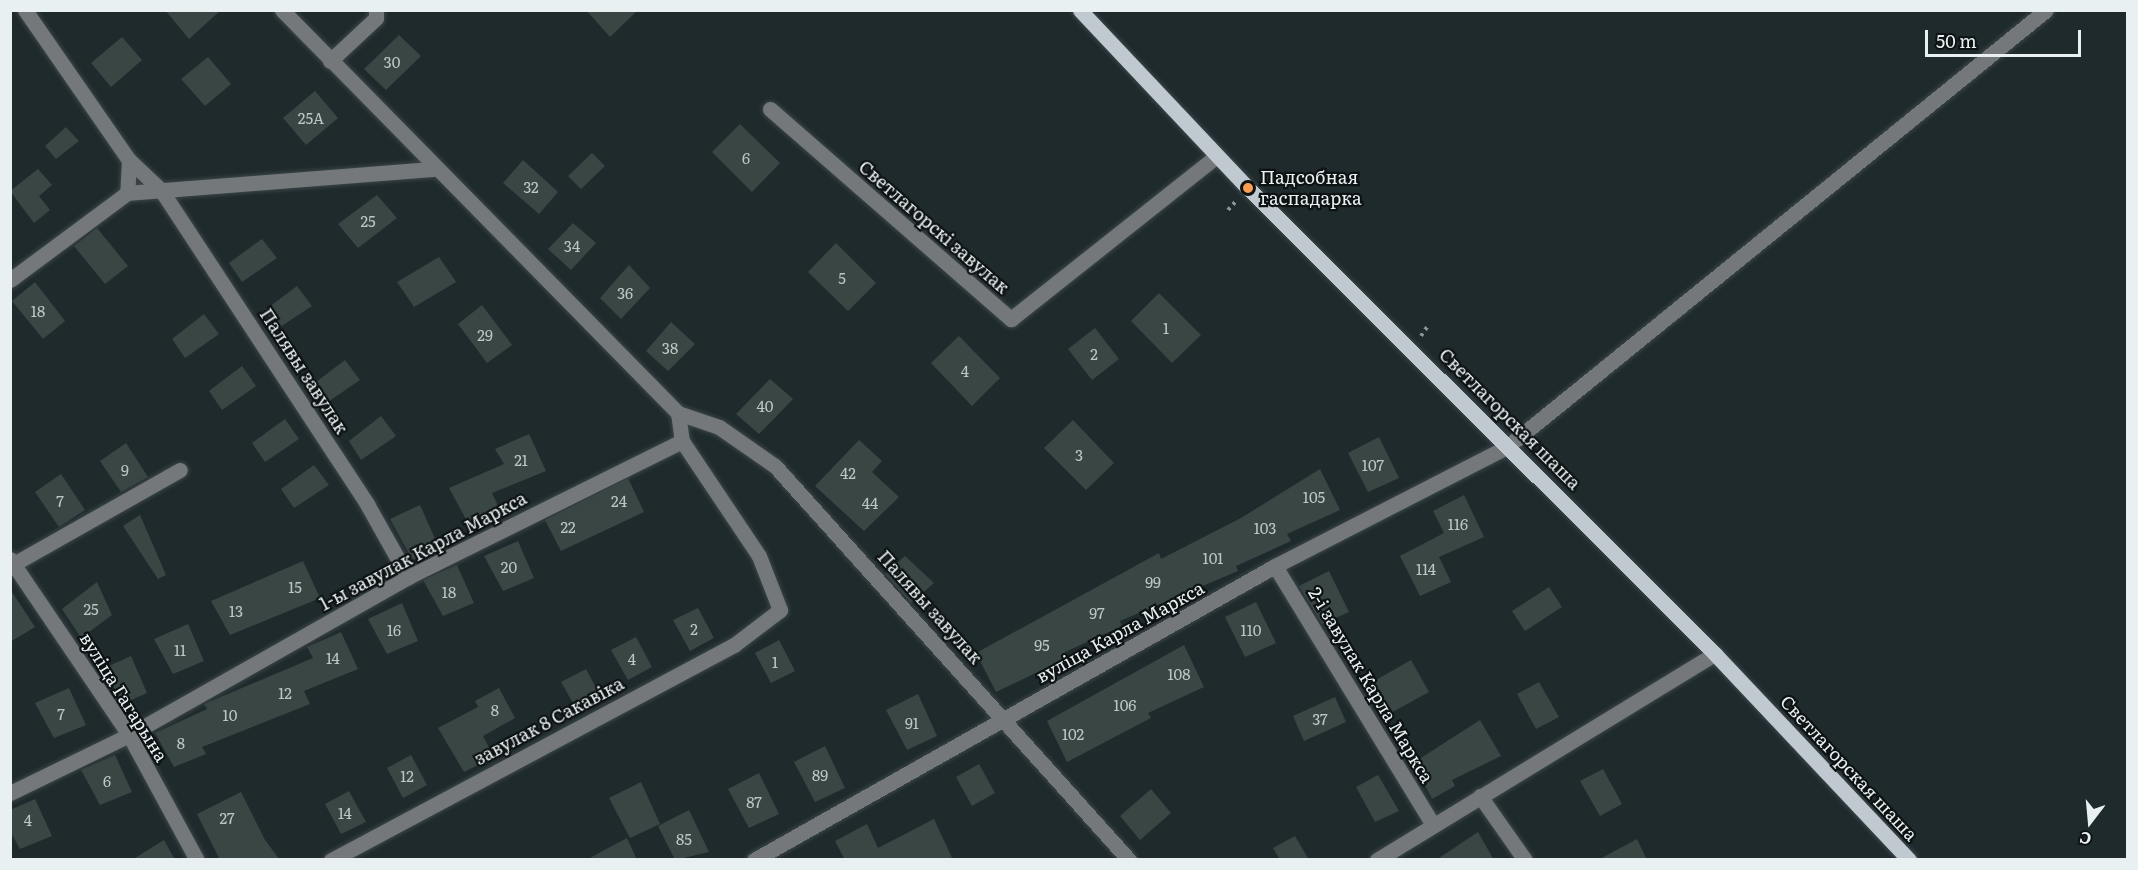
<!DOCTYPE html>
<meta charset="utf-8">
<style>
body{margin:0}
#map{position:relative;width:2138px;height:870px;overflow:hidden;background:#1f2a2d;font-family:Literata,serif}
div>[style]{position:absolute}
[style*='--x']{left:calc(var(--x)*1px);top:calc(var(--y)*1px);width:calc(var(--w)*1px);rotate:calc(var(--a)*1deg)}
.building>*{inset:0;background:#3a4644}
.path>*{height:4px;margin-top:-2px;transform-origin:0;background:repeating-linear-gradient(90deg,#8b9497 0 3px,transparent 0 7.5px)}
.roads{filter:drop-shadow(0 0 2px #3b4649) drop-shadow(0 0 2px #3b4649)}
.minor>*{height:15px;margin:-7.5px;padding:0 7.5px;transform-origin:7.5px;border-radius:7.5px;background:#74787b}
.major>*{height:15px;margin:-7.5px;padding:0 7.5px;transform-origin:7.5px;border-radius:7.5px;background:#c0c8d0}
.dots>*{width:16px;height:16px;translate:-50% -50%;box-sizing:border-box;border:3px solid #0d1213;border-radius:50%}
span{translate:-50% -50%;white-space:nowrap;text-align:center;line-height:1.15;-webkit-text-stroke:4.5px #0d1213;paint-order:stroke}
.number-label{font-size:15px;color:#bdc6c6}
.number-label span{-webkit-text-stroke-width:0}
.poi-label{font-size:18px;color:#e9f0f2}
.left{translate:0 -50%;text-align:left}
.street-label{font-size:18px;color:#e9f0f2}
.frame{position:absolute;inset:0;border:12px solid #e9f0f2;pointer-events:none}
.north{position:absolute;left:2060px;top:792px;width:60px;height:60px;-webkit-text-stroke:4px #0d1213;paint-order:stroke;rotate:196deg;font-size:16px;font-weight:700;line-height:24px;text-align:center;color:#e9f0f2}
.north::after{content:'';display:block;margin:auto;width:21px;height:27px;background:#e9f0f2;clip-path:polygon(50% 0,100% 100%,50% 72%,0 100%)}
.scale{position:absolute;left:1925px;top:30px;width:156px;height:27px;box-sizing:border-box;border:3px solid #e9f0f2;border-top:0;padding-left:8px;font-size:18px;line-height:21px;white-space:nowrap;color:#e9f0f2;-webkit-text-stroke:4px #0d1213;paint-order:stroke}
</style>
<div id="map">
<div class="building">
<div style="clip-path:polygon(165px 10px,221px 10px,189px 39px)"></div>
<div style="clip-path:polygon(586px 10px,638px 10px,610px 37px)"></div>
<div style="clip-path:polygon(399px 35px,421px 56px,386px 90px,364px 69px)"></div>
<div style="clip-path:polygon(122px 37px,142px 60px,111px 87px,91px 63px)"></div>
<div style="clip-path:polygon(208px 57px,231px 84px,205px 106px,181px 79px)"></div>
<div style="clip-path:polygon(315px 91px,338px 118px,306px 145px,283px 118px)"></div>
<div style="clip-path:polygon(740px 124px,780px 163px,752px 192px,712px 152px)"></div>
<div style="clip-path:polygon(66px 127px,79px 141px,56px 159px,45px 146px)"></div>
<div style="clip-path:polygon(592px 153px,605px 166px,581px 189px,568px 176px)"></div>
<div style="clip-path:polygon(523px 160px,558px 192px,539px 214px,503px 183px)"></div>
<div style="clip-path:polygon(38px 169px,52px 185px,39px 196px,50px 210px,34px 223px,10px 191px)"></div>
<div style="clip-path:polygon(377px 195px,397px 218px,358px 248px,338px 224px)"></div>
<div style="clip-path:polygon(573px 223px,596px 243px,571px 270px,548px 249px)"></div>
<div style="clip-path:polygon(97px 228px,128px 266px,105px 284px,74px 246px)"></div>
<div style="clip-path:polygon(262px 239px,277px 258px,242px 282px,229px 263px)"></div>
<div style="clip-path:polygon(836px 243px,876px 283px,848px 311px,808px 272px)"></div>
<div style="clip-path:polygon(439px 257px,456px 282px,414px 307px,397px 282px)"></div>
<div style="clip-path:polygon(629px 265px,650px 288px,621px 319px,600px 298px)"></div>
<div style="clip-path:polygon(35px 282px,65px 321px,43px 339px,12px 301px)"></div>
<div style="clip-path:polygon(297px 286px,312px 306px,277px 329px,265px 310px)"></div>
<div style="clip-path:polygon(1159px 293px,1201px 335px,1172px 363px,1131px 321px)"></div>
<div style="clip-path:polygon(482px 305px,512px 345px,487px 363px,458px 324px)"></div>
<div style="clip-path:polygon(204px 314px,219px 334px,185px 358px,172px 339px)"></div>
<div style="clip-path:polygon(671px 322px,695px 344px,668px 371px,646px 351px)"></div>
<div style="clip-path:polygon(1095px 328px,1119px 359px,1092px 380px,1068px 349px)"></div>
<div style="clip-path:polygon(959px 336px,1000px 378px,972px 406px,931px 363px)"></div>
<div style="clip-path:polygon(345px 360px,360px 380px,325px 404px,312px 385px)"></div>
<div style="clip-path:polygon(242px 366px,256px 386px,222px 410px,209px 391px)"></div>
<div style="clip-path:polygon(770px 379px,793px 399px,759px 434px,736px 414px)"></div>
<div style="clip-path:polygon(381px 416px,396px 436px,361px 460px,349px 441px)"></div>
<div style="clip-path:polygon(285px 419px,299px 439px,265px 462px,252px 443px)"></div>
<div style="clip-path:polygon(1073px 420px,1114px 463px,1086px 490px,1044px 448px)"></div>
<div style="clip-path:polygon(529px 434px,546px 471px,492px 493px,500px 510px,468px 523px,449px 488px,504px 464px,495px 449px)"></div>
<div style="clip-path:polygon(1379px 437px,1399px 478px,1368px 492px,1348px 453px)"></div>
<div style="clip-path:polygon(859px 440px,882px 461px,872px 472px,899px 497px,864px 531px,815px 486px)"></div>
<div style="clip-path:polygon(126px 443px,148px 477px,121px 492px,100px 461px)"></div>
<div style="clip-path:polygon(314px 465px,329px 485px,294px 508px,281px 489px)"></div>
<div style="clip-path:polygon(1320px 469px,1340px 510px,1287px 534px,1291px 541px,1236px 566px,1238px 571px,1120px 621px,1122px 626px,1065px 652px,1067px 658px,996px 692px,976px 653px,1159px 553px,1161px 559px,1241px 518px)"></div>
<div style="clip-path:polygon(61px 474px,85px 510px,59px 527px,35px 492px)"></div>
<div style="clip-path:polygon(628px 478px,644px 512px,561px 551px,545px 520px)"></div>
<div style="clip-path:polygon(1464px 495px,1484px 537px,1439px 557px,1451px 582px,1420px 596px,1400px 556px,1444px 533px,1433px 511px)"></div>
<div style="clip-path:polygon(420px 505px,440px 550px,414px 563px,390px 519px)"></div>
<div style="clip-path:polygon(140px 515px,166px 575px,158px 579px,123px 526px)"></div>
<div style="clip-path:polygon(518px 541px,534px 578px,503px 591px,484px 556px)"></div>
<div style="clip-path:polygon(905px 556px,934px 583px,911px 603px,885px 574px)"></div>
<div style="clip-path:polygon(303px 561px,320px 598px,230px 635px,211px 601px)"></div>
<div style="clip-path:polygon(457px 565px,474px 603px,443px 616px,423px 580px)"></div>
<div style="clip-path:polygon(1329px 571px,1349px 612px,1322px 624px,1299px 586px)"></div>
<div style="clip-path:polygon(97px 582px,112px 615px,81px 638px,62px 609px)"></div>
<div style="clip-path:polygon(1549px 587px,1562px 607px,1525px 631px,1512px 611px)"></div>
<div style="clip-path:polygon(10px 589px,35px 627px,10px 642px)"></div>
<div style="clip-path:polygon(1256px 602px,1276px 643px,1245px 657px,1225px 617px)"></div>
<div style="clip-path:polygon(402px 603px,418px 641px,387px 654px,368px 619px)"></div>
<div style="clip-path:polygon(698px 608px,714px 638px,690px 651px,673px 620px)"></div>
<div style="clip-path:polygon(188px 624px,204px 661px,173px 674px,154px 639px)"></div>
<div style="clip-path:polygon(341px 632px,358px 669px,304px 691px,310px 704px,202px 747px,206px 754px,174px 767px,155px 733px,207px 709px,204px 704px,313px 658px,307px 647px)"></div>
<div style="clip-path:polygon(636px 637px,652px 667px,628px 680px,611px 650px)"></div>
<div style="clip-path:polygon(779px 640px,795px 671px,771px 683px,755px 653px)"></div>
<div style="clip-path:polygon(1184px 645px,1204px 687px,1148px 713px,1151px 718px,1067px 762px,1047px 721px)"></div>
<div style="clip-path:polygon(131px 656px,147px 693px,120px 705px,98px 671px)"></div>
<div style="clip-path:polygon(1411px 660px,1429px 692px,1387px 715px,1369px 684px)"></div>
<div style="clip-path:polygon(586px 669px,602px 699px,578px 712px,561px 682px)"></div>
<div style="clip-path:polygon(1539px 682px,1559px 717px,1536px 729px,1517px 694px)"></div>
<div style="clip-path:polygon(69px 688px,86px 725px,54px 738px,35px 703px)"></div>
<div style="clip-path:polygon(499px 688px,515px 718px,483px 736px,494px 757px,464px 772px,438px 728px,478px 707px,475px 701px)"></div>
<div style="clip-path:polygon(918px 694px,937px 736px,907px 750px,886px 710px)"></div>
<div style="clip-path:polygon(1335px 697px,1346px 722px,1304px 741px,1293px 716px)"></div>
<div style="clip-path:polygon(1480px 720px,1501px 756px,1452px 780px,1455px 786px,1432px 799px,1413px 763px)"></div>
<div style="clip-path:polygon(825px 746px,845px 788px,815px 802px,794px 762px)"></div>
<div style="clip-path:polygon(115px 755px,132px 792px,100px 805px,81px 770px)"></div>
<div style="clip-path:polygon(411px 755px,427px 785px,403px 798px,387px 768px)"></div>
<div style="clip-path:polygon(979px 764px,995px 793px,972px 806px,956px 777px)"></div>
<div style="clip-path:polygon(1603px 769px,1622px 804px,1600px 816px,1580px 781px)"></div>
<div style="clip-path:polygon(759px 773px,779px 814px,749px 828px,728px 789px)"></div>
<div style="clip-path:polygon(1378px 775px,1399px 811px,1375px 822px,1356px 787px)"></div>
<div style="clip-path:polygon(641px 782px,660px 824px,630px 838px,609px 798px)"></div>
<div style="clip-path:polygon(1151px 789px,1171px 813px,1140px 840px,1120px 816px)"></div>
<div style="clip-path:polygon(349px 791px,366px 822px,341px 834px,325px 804px)"></div>
<div style="clip-path:polygon(241px 792px,265px 840px,280px 860px,220px 860px,197px 814px)"></div>
<div style="clip-path:polygon(35px 799px,52px 836px,20px 849px,10px 831px,10px 810px)"></div>
<div style="clip-path:polygon(689px 810px,709px 852px,675px 860px,658px 826px)"></div>
<div style="clip-path:polygon(934px 819px,953px 860px,845px 860px,835px 841px,867px 824px,878px 848px)"></div>
<div style="clip-path:polygon(1478px 832px,1494px 860px,1436px 860px)"></div>
<div style="clip-path:polygon(1295px 836px,1309px 860px,1280px 860px,1273px 848px)"></div>
<div style="clip-path:polygon(627px 838px,637px 860px,586px 860px)"></div>
<div style="clip-path:polygon(1637px 839px,1647px 860px,1598px 860px)"></div>
<div style="clip-path:polygon(164px 840px,175px 860px,132px 860px)"></div>
</div>
<div class="path">
<div style="--x:1228;--y:210;--w:13;--a:-48"></div>
<div style="--x:1421;--y:336;--w:11;--a:-56"></div>
</div>
<div class="roads">
<div class="minor">
<div style="--x:25;--y:10;--w:183;--a:55.3"></div>
<div style="--x:129;--y:160;--w:33;--a:93"></div>
<div style="--x:282;--y:10;--w:565;--a:45.5"></div>
<div style="--x:678;--y:413;--w:28;--a:82"></div>
<div style="--x:330;--y:61;--w:63;--a:-43.1"></div>
<div style="--x:376;--y:18;--w:8;--a:-90"></div>
<div style="--x:770;--y:109;--w:320;--a:41.1"></div>
<div style="--x:1011;--y:319;--w:263;--a:-38.4"></div>
<div style="--x:129;--y:160;--w:44;--a:43.2"></div>
<div style="--x:161;--y:190;--w:376;--a:56.7"></div>
<div style="--x:367;--y:504;--w:84;--a:60.7"></div>
<div style="--x:10;--y:280;--w:146;--a:-36.6"></div>
<div style="--x:127;--y:193;--w:308;--a:-4.5"></div>
<div style="--x:678;--y:413;--w:43;--a:18.9"></div>
<div style="--x:719;--y:427;--w:68;--a:34.9"></div>
<div style="--x:775;--y:466;--w:530;--a:48.06"></div>
<div style="--x:10;--y:559;--w:212;--a:55.9"></div>
<div style="--x:129;--y:735;--w:142;--a:61.5"></div>
<div style="--x:10;--y:566;--w:195;--a:-29.5"></div>
<div style="--x:1275;--y:566;--w:303;--a:58.6"></div>
<div style="--x:10;--y:793;--w:132;--a:-26"></div>
<div style="--x:129;--y:735;--w:321;--a:-29.5"></div>
<div style="--x:408;--y:577;--w:306;--a:-26.4"></div>
<div style="--x:682;--y:441;--w:138;--a:56.2"></div>
<div style="--x:759;--y:556;--w:58;--a:68.7"></div>
<div style="--x:780;--y:610;--w:58;--a:142.7"></div>
<div style="--x:734;--y:645;--w:457;--a:151.9"></div>
<div style="--x:1480;--y:796;--w:78;--a:54.9"></div>
<div style="--x:754;--y:860;--w:598;--a:-29.44"></div>
<div style="--x:1275;--y:566;--w:262;--a:-27.2"></div>
<div style="--x:1508;--y:446;--w:692;--a:-39.02"></div>
<div style="--x:1377;--y:860;--w:396;--a:-31.4"></div>
</div>
<div class="major">
<div style="--x:1080;--y:10;--w:245;--a:46.7"></div>
<div style="--x:1248;--y:188;--w:660;--a:44.94"></div>
<div style="--x:1715;--y:654;--w:283;--a:46.7"></div>
</div>
</div>
<div class="dots">
<div style="left:1248px;top:188px;background:#fb9e51"></div>
</div>
<div class="number-label">
<span style="left:392px;top:62px">30</span>
<span style="left:311px;top:118px">25А</span>
<span style="left:746px;top:158px">6</span>
<span style="left:531px;top:187px">32</span>
<span style="left:368px;top:221px">25</span>
<span style="left:572px;top:246px">34</span>
<span style="left:842px;top:278px">5</span>
<span style="left:625px;top:293px">36</span>
<span style="left:38px;top:311px">18</span>
<span style="left:1166px;top:328px">1</span>
<span style="left:485px;top:335px">29</span>
<span style="left:670px;top:348px">38</span>
<span style="left:1094px;top:354px">2</span>
<span style="left:965px;top:371px">4</span>
<span style="left:765px;top:406px">40</span>
<span style="left:1079px;top:455px">3</span>
<span style="left:521px;top:460px">21</span>
<span style="left:1373px;top:465px">107</span>
<span style="left:125px;top:470px">9</span>
<span style="left:848px;top:473px">42</span>
<span style="left:1314px;top:497px">105</span>
<span style="left:60px;top:501px">7</span>
<span style="left:619px;top:501px">24</span>
<span style="left:870px;top:503px">44</span>
<span style="left:1458px;top:524px">116</span>
<span style="left:568px;top:527px">22</span>
<span style="left:1265px;top:528px">103</span>
<span style="left:1213px;top:558px">101</span>
<span style="left:509px;top:567px">20</span>
<span style="left:1426px;top:569px">114</span>
<span style="left:1153px;top:582px">99</span>
<span style="left:295px;top:587px">15</span>
<span style="left:449px;top:592px">18</span>
<span style="left:91px;top:609px">25</span>
<span style="left:236px;top:611px">13</span>
<span style="left:1097px;top:613px">97</span>
<span style="left:694px;top:629px">2</span>
<span style="left:394px;top:630px">16</span>
<span style="left:1251px;top:630px">110</span>
<span style="left:1042px;top:645px">95</span>
<span style="left:180px;top:650px">11</span>
<span style="left:333px;top:658px">14</span>
<span style="left:632px;top:659px">4</span>
<span style="left:775px;top:662px">1</span>
<span style="left:1179px;top:674px">108</span>
<span style="left:285px;top:693px">12</span>
<span style="left:1125px;top:705px">106</span>
<span style="left:495px;top:710px">8</span>
<span style="left:61px;top:714px">7</span>
<span style="left:230px;top:715px">10</span>
<span style="left:1320px;top:719px">37</span>
<span style="left:912px;top:723px">91</span>
<span style="left:1073px;top:734px">102</span>
<span style="left:181px;top:743px">8</span>
<span style="left:820px;top:775px">89</span>
<span style="left:407px;top:776px">12</span>
<span style="left:107px;top:781px">6</span>
<span style="left:754px;top:802px">87</span>
<span style="left:345px;top:813px">14</span>
<span style="left:227px;top:818px">27</span>
<span style="left:28px;top:820px">4</span>
<span style="left:684px;top:839px">85</span>
</div>
<div class="poi-label">
<span class="left" style="left:1260px;top:188px">Падсобная<br>гаспадарка</span>
</div>
<div class="street-label">
<span style="left:934px;top:227px;rotate:41deg">Светлагорскі завулак</span>
<span style="left:304px;top:371px;rotate:57deg">Палявы завулак</span>
<span style="left:1510px;top:419px;rotate:45deg">Светлагорская шаша</span>
<span style="left:423px;top:551px;rotate:-28deg">1-ы завулак Карла Маркса</span>
<span style="left:930px;top:607px;rotate:48deg">Палявы завулак</span>
<span style="left:1120px;top:632px;rotate:-29deg">вуліца Карла Маркса</span>
<span style="left:1371px;top:685px;rotate:59deg">2-і завулак Карла Маркса</span>
<span style="left:124px;top:697px;rotate:58deg">вуліца Гагарына</span>
<span style="left:549px;top:721px;rotate:-28deg">завулак 8 Сакавіка</span>
<span style="left:1849px;top:768px;rotate:47deg">Светлагорская шаша</span>
</div>
<div class="frame"></div>
<div class="north">С</div>
<div class="scale">50 m</div>
</div>
